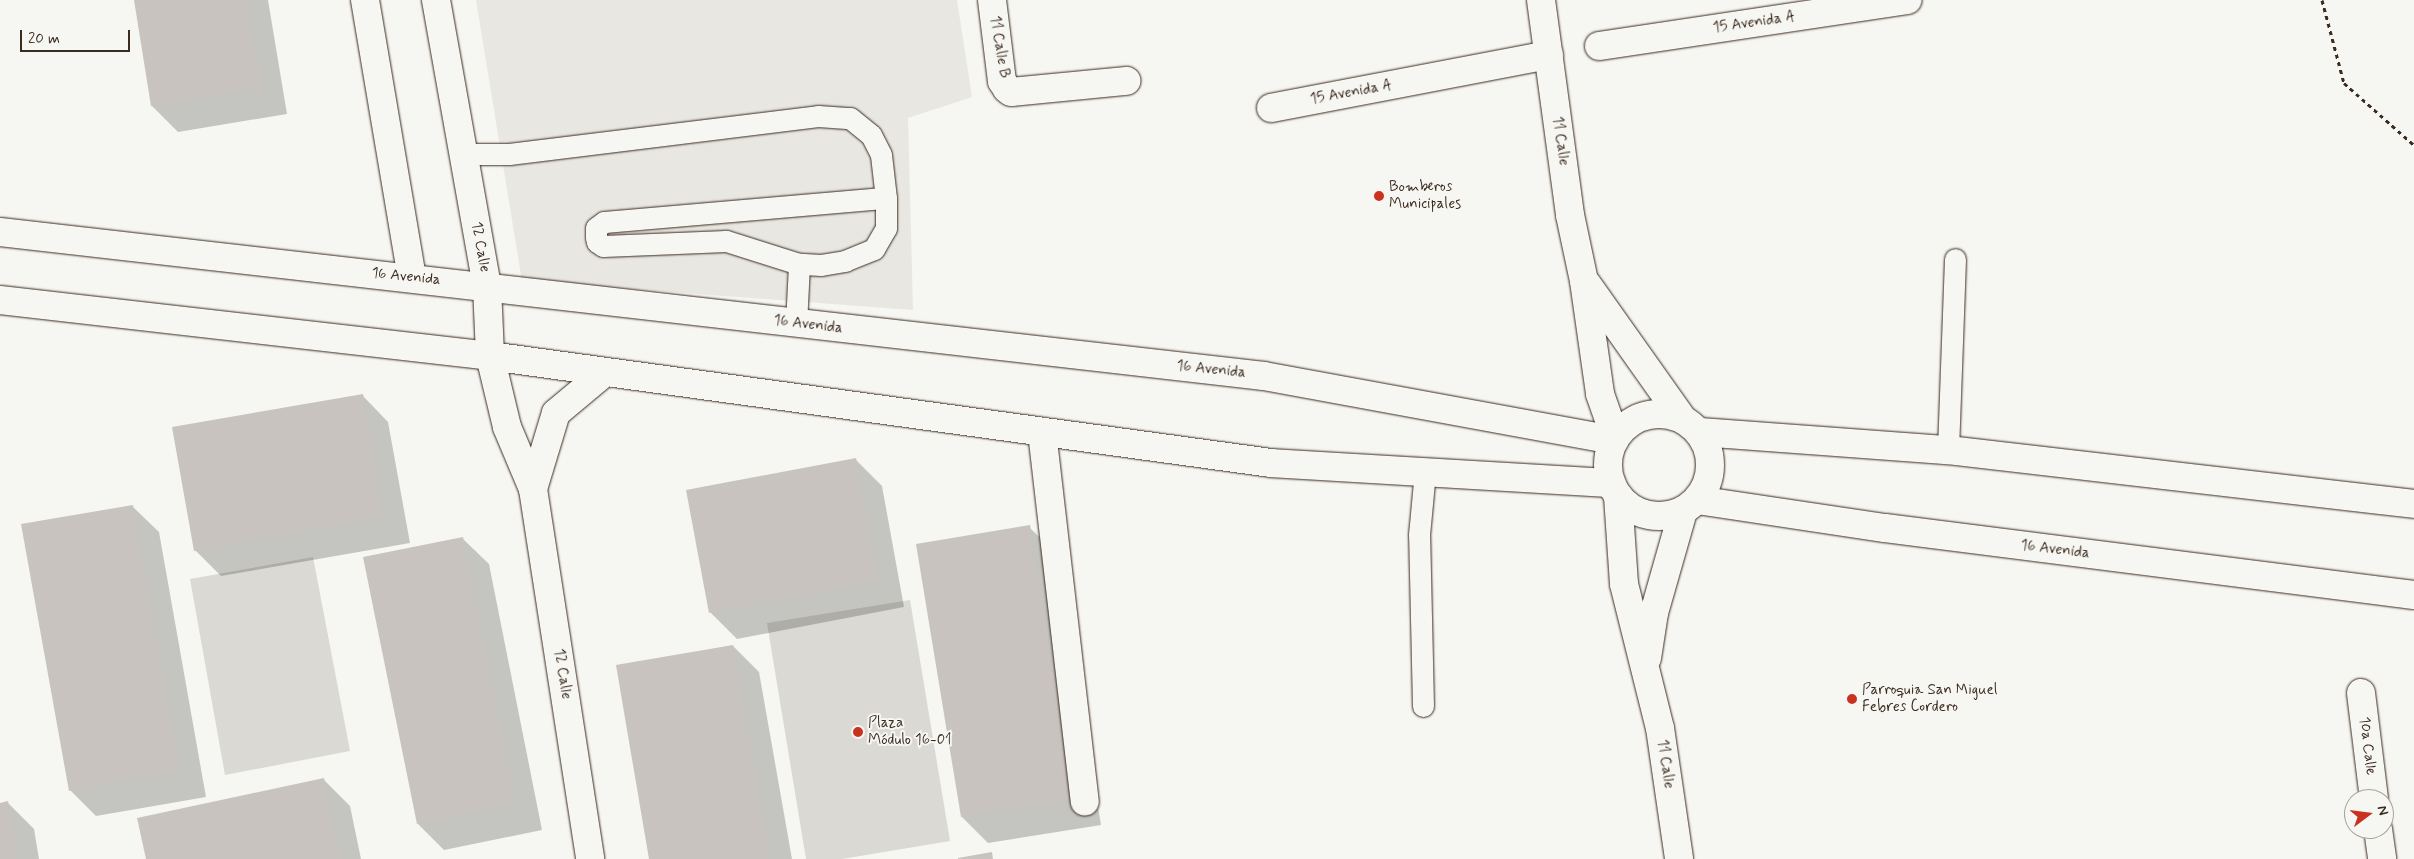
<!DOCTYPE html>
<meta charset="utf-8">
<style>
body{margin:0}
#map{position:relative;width:2414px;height:859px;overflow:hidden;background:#f6f6f2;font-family:Mynerve,sans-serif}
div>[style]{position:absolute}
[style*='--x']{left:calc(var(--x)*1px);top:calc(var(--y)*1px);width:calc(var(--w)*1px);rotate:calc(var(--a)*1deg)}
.built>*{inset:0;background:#e8e7e2}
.green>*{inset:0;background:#dad9d3}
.shadow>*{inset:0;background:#0003}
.building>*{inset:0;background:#c8c3be}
.path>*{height:3px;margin-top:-1.5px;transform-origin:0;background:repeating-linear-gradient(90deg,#3b2a1e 0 4px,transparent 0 8px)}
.roads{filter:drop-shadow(0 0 1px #3b2a1e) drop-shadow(0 0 1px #3b2a1e)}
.service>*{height:21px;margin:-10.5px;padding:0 10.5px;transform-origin:10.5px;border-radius:10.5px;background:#f6f6f2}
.minor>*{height:28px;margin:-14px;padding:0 14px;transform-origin:14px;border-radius:14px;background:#f6f6f2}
.tertiary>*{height:28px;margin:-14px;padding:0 14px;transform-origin:14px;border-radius:14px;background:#f6f6f2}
.secondary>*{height:28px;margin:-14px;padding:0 14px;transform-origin:14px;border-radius:14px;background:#f6f6f2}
.secondary>.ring{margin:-14px;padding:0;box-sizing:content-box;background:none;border:28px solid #f6f6f2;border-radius:50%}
.dots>*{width:14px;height:14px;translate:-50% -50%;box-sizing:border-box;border:2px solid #f6f6f2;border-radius:50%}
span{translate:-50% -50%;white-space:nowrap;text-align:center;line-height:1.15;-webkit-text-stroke:4px #f6f6f2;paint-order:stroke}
.street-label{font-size:15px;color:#3b2a1e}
.poi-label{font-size:15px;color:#3b2a1e}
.left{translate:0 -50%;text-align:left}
.north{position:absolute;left:2344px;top:789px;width:50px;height:50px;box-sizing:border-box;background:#f6f6f2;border:1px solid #aba49d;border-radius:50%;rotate:75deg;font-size:14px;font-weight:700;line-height:20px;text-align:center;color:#3b2a1e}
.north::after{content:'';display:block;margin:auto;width:18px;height:22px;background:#c8321e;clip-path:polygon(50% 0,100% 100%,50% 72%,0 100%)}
.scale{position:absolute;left:20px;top:30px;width:110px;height:22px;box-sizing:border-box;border:2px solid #3b2a1e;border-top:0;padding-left:6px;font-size:15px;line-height:18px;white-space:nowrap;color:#3b2a1e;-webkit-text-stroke:4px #f6f6f2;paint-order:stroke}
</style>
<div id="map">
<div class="built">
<div style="clip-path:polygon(476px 0,957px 0,972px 97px,908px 118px,913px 310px,522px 281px)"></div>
</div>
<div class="green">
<div style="clip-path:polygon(313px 557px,350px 751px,225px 775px,190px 579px)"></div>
<div style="clip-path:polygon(910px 600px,950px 841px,842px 859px,806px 859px,767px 623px)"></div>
</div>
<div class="shadow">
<div style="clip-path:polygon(135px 0,268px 0,287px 114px,178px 132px,152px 106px)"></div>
<div style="clip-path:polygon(362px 395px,388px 422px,410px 543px,221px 576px,195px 550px)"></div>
<div style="clip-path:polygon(855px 459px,882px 486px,904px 607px,737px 639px,710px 612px)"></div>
<div style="clip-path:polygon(132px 506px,159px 532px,206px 797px,96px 816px,70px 790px)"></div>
<div style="clip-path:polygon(1029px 527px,1056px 553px,1101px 825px,988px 843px,962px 817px)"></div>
<div style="clip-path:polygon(462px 538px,489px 564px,542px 830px,444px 850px,418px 824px)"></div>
<div style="clip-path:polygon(733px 646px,759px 672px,792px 859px,650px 859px)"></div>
<div style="clip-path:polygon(324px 780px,350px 806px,361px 859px,147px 859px)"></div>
<div style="clip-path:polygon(8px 803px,34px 829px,39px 859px,0 859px,0 804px)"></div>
</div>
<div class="building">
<div style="clip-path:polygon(134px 0,247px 0,262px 88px,151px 106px)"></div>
<div style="clip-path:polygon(363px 394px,384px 517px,194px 551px,172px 427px)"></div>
<div style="clip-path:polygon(856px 458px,879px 581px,709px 613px,686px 490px)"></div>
<div style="clip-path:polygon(133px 505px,180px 771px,69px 791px,21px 524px)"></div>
<div style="clip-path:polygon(1030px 525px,1075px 799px,961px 817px,916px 544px)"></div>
<div style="clip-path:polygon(463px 537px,516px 804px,417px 824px,363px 557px)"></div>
<div style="clip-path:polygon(733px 645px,770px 859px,649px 859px,616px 665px)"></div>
<div style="clip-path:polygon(324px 778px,341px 859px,146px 859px,137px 818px)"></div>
<div style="clip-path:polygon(8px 801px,18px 859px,0 859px,0 803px)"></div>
<div style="clip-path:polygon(992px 852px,993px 859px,958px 859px,958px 858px)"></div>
</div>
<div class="path">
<div style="--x:2322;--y:0;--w:86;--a:75.2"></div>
<div style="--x:2344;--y:83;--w:94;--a:41.5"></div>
</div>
<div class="roads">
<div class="service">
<div style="--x:464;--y:154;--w:45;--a:0"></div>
<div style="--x:509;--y:154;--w:311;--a:-7"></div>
<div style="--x:818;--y:116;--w:32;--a:4"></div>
<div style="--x:850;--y:118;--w:27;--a:39"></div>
<div style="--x:871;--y:135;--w:22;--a:63"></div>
<div style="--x:881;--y:155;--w:43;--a:83.4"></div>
<div style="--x:886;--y:198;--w:30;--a:90"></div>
<div style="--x:886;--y:228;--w:24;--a:120"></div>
<div style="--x:874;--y:249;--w:31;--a:158"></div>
<div style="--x:845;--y:261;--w:24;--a:171"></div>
<div style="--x:821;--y:265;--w:22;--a:-177"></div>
<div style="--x:799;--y:264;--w:77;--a:-162.5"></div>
<div style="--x:726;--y:241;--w:123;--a:177.7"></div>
<div style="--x:603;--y:246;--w:7;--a:-146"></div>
<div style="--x:597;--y:242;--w:5;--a:-101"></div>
<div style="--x:596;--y:237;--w:9;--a:-90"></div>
<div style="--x:596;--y:228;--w:10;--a:-37"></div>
<div style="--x:604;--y:222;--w:283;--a:-4.9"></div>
<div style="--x:796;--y:324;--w:60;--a:-87.1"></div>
<div style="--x:1948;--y:450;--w:191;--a:-87.9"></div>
<div style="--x:1423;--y:706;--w:171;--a:-91.3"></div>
<div style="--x:1419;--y:535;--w:63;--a:-84.6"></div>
</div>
<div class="minor">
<div style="--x:365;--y:0;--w:282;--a:80.4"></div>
<div style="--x:436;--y:0;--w:291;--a:79.9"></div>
<div style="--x:992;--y:0;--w:82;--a:83"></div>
<div style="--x:1002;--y:81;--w:9;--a:58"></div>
<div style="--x:1007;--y:89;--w:5;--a:37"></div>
<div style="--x:1011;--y:92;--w:116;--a:-5.5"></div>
<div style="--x:1599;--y:46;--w:312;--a:-8.5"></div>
<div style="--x:1271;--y:108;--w:283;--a:-10.8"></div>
<div style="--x:1042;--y:432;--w:372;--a:83.4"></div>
<div style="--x:2361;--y:693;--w:107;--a:83"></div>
<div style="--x:2378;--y:829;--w:30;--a:82"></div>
</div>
<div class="tertiary">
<div style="--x:1541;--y:0;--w:217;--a:82.3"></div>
<div style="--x:1570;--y:215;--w:67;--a:78"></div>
<div style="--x:1584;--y:281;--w:114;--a:81.9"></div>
<div style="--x:1600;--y:394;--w:46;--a:70.8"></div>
<div style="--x:1587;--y:284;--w:164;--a:54.7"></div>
<div style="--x:487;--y:286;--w:70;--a:87.5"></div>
<div style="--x:490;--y:356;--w:73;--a:76.5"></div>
<div style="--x:507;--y:427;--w:67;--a:67.2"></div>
<div style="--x:533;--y:489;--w:374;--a:81.2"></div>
<div style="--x:533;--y:489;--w:79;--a:-73.2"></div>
<div style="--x:556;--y:413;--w:64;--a:-39.9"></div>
<div style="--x:1618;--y:496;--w:88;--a:86.1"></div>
<div style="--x:1624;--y:584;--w:148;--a:76"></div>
<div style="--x:1660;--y:728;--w:132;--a:81.7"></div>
<div style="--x:1647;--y:658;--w:46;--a:-81.2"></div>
<div style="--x:1654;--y:613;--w:106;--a:-74.1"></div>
</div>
<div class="secondary">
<div style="--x:0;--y:232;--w:1272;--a:6.5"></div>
<div style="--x:1264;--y:376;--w:356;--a:10.4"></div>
<div style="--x:0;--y:300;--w:493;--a:6.5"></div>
<div style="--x:490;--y:356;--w:788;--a:7.8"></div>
<div style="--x:1271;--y:463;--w:341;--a:3.4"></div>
<div class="ring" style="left:1608px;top:414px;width:74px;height:74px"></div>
<div style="--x:1700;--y:432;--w:249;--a:4.2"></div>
<div style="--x:1948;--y:450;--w:469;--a:6.6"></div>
<div style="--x:1697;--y:500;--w:190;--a:8.5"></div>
<div style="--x:1885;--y:528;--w:533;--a:7.22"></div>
</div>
</div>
<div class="dots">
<div style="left:1379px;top:196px;background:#c8321e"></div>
<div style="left:1852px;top:699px;background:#c8321e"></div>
<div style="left:858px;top:732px;background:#c8321e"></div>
</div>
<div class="street-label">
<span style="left:1754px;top:23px;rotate:-8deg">15 Avenida A</span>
<span style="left:999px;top:47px;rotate:81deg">11 Calle B</span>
<span style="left:1351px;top:93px;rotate:-10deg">15 Avenida A</span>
<span style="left:1560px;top:141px;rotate:82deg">11 Calle</span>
<span style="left:480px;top:247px;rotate:80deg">12 Calle</span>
<span style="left:406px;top:277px;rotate:6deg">16 Avenida</span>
<span style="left:808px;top:325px;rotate:7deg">16 Avenida</span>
<span style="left:1211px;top:370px;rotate:6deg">16 Avenida</span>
<span style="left:2055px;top:550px;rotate:7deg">16 Avenida</span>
<span style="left:562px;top:674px;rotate:81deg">12 Calle</span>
<span style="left:2367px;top:746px;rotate:83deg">10a Calle</span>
<span style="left:1665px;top:764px;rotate:82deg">11 Calle</span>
</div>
<div class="poi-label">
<span class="left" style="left:1389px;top:196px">Bomberos<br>Municipales</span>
<span class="left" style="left:1862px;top:699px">Parroquia San Miguel<br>Febres Cordero</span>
<span class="left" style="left:868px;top:732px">Plaza<br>Módulo 16-01</span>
</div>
<div class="north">N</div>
<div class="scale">20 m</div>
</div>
